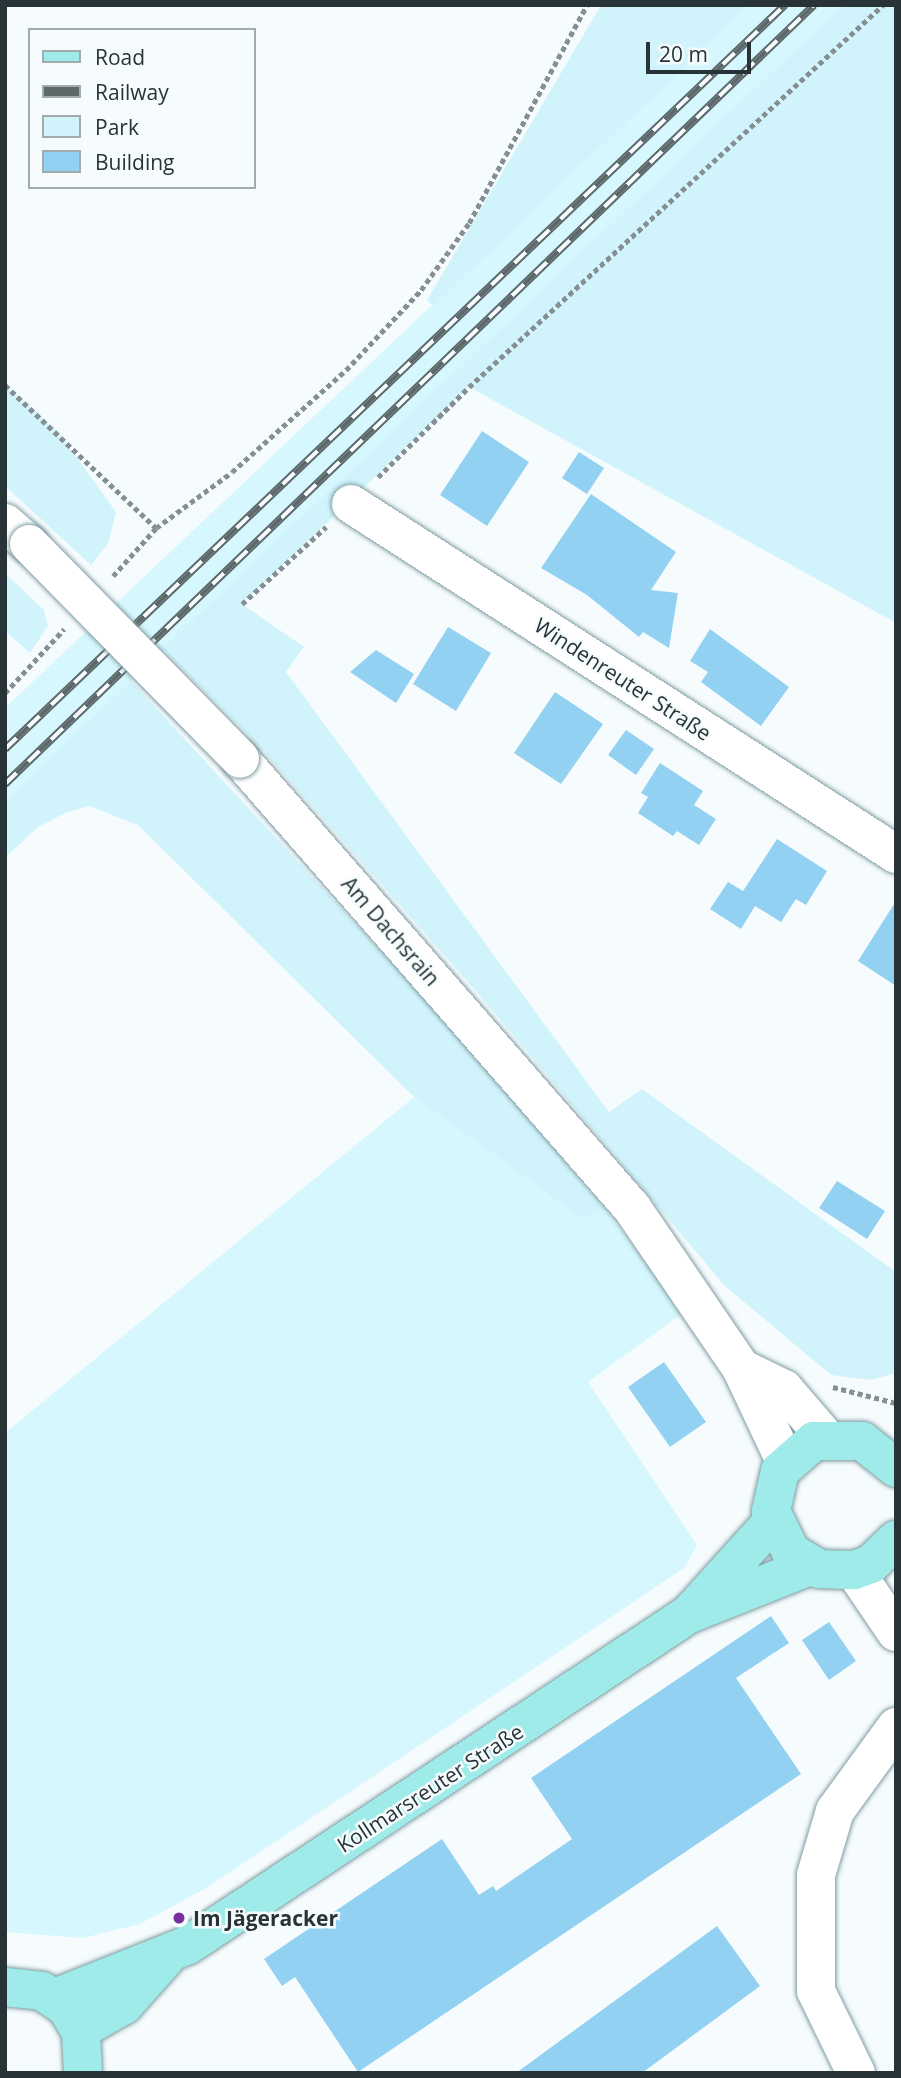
<!DOCTYPE html>
<meta charset="utf-8">
<style>
body{margin:0}
#map{position:relative;width:901px;height:2078px;overflow:hidden;background:#f6fcfd;font-family:"Open Sans",sans-serif}
div>[style]{position:absolute}
[style*='--x']{left:calc(var(--x)*1px);top:calc(var(--y)*1px);width:calc(var(--w)*1px);rotate:calc(var(--a)*1deg)}
.built>*{inset:0;background:#d6f7fe}
.green>*{inset:0;background:#d1f4fc}
.building>*{inset:0;background:#92d1f2}
.path>*{height:4.5px;margin-top:-2.25px;transform-origin:0;background:repeating-linear-gradient(90deg,#869092 0 5px,transparent 0 8.5px)}
.roads{filter:drop-shadow(0 0 2px #809da3) drop-shadow(0 0 2px #809da3)}
.minor>*{height:38px;margin:-19px;padding:0 19px;transform-origin:19px;border-radius:19px;background:#fff}
.major>*{height:38px;margin:-19px;padding:0 19px;transform-origin:19px;border-radius:19px;background:#9eebe9}
.rail>*{height:8px;margin-top:-4px;transform-origin:0;background:repeating-linear-gradient(90deg,#f6fcfd 0 16px,#5d686a 0 32px);box-sizing:border-box;border-block:2px solid #5d686a}
.bridges{filter:drop-shadow(0 0 2px #809da3) drop-shadow(0 0 2px #809da3)}
.minor-bridge>*{height:38px;margin:-19px;padding:0 19px;transform-origin:19px;border-radius:19px;background:#fff}
.dots>*{width:19px;height:19px;translate:-50% -50%;box-sizing:border-box;border:4px solid #f6fcfd;border-radius:50%}
span{translate:-50% -50%;white-space:nowrap;text-align:center;line-height:1.15;-webkit-text-stroke:5px #f6fcfd;paint-order:stroke}
.street-label{font-size:21px;color:#273336}
.poi-label{font-size:21px;color:#273336;font-weight:700}
.left{translate:0 -50%;text-align:left}
.frame{position:absolute;inset:0;border:7px solid #273336;pointer-events:none}
.legend{position:absolute;left:28px;top:28px;width:228px;height:161px;box-sizing:border-box;background:#f6fcfd;border:2px solid #a3acad;margin:0;padding:9px 12px;list-style:none;font-size:21px;color:#273336}
.legend li{display:flex;align-items:center;gap:14px;height:35px}
.legend b{width:35px;border:2px solid #a3acad}
.scale{position:absolute;left:646px;top:42px;width:105px;height:32px;box-sizing:border-box;border:4px solid #273336;border-top:0;padding-left:9px;font-size:21px;line-height:24px;white-space:nowrap;color:#273336;-webkit-text-stroke:5px #f6fcfd;paint-order:stroke}
</style>
<div id="map">
<div class="built">
<div style="clip-path:polygon(750px 5px,843px 5px,5px 801px,5px 708px)"></div>
<div style="clip-path:polygon(414px 1097px,581px 1218px,606px 1210px,683px 1313px,588px 1382px,697px 1545px,684px 1568px,208px 1887px,140px 1924px,83px 1938px,5px 1932px,5px 1433px)"></div>
</div>
<div class="green">
<div style="clip-path:polygon(601px 5px,750px 5px,433px 306px,427px 300px)"></div>
<div style="clip-path:polygon(843px 5px,896px 5px,896px 623px,469px 387px,242px 604px,304px 647px,286px 672px,609px 1112px,642px 1089px,896px 1272px,896px 1373px,871px 1380px,831px 1375px,724px 1285px,475px 990px,256px 743px,162px 649px)"></div>
<div style="clip-path:polygon(5px 385px,58px 431px,116px 512px,108px 544px,91px 565px,5px 486px)"></div>
<div style="clip-path:polygon(5px 573px,44px 610px,48px 626px,30px 653px,5px 631px)"></div>
<div style="clip-path:polygon(131px 681px,450px 1026px,606px 1210px,581px 1218px,414px 1097px,138px 825px,89px 806px,67px 812px,38px 827px,5px 858px,5px 801px)"></div>
</div>
<div class="building">
<div style="clip-path:polygon(482px 431px,529px 462px,487px 526px,440px 495px)"></div>
<div style="clip-path:polygon(579px 452px,604px 468px,587px 494px,562px 478px)"></div>
<div style="clip-path:polygon(591px 494px,676px 552px,651px 590px,678px 593px,669px 648px,643px 632px,639px 637px,587px 595px,541px 568px)"></div>
<div style="clip-path:polygon(448px 627px,491px 653px,456px 711px,413px 684px)"></div>
<div style="clip-path:polygon(710px 629px,789px 687px,761px 726px,701px 682px,708px 672px,690px 661px)"></div>
<div style="clip-path:polygon(376px 650px,414px 674px,396px 703px,350px 672px)"></div>
<div style="clip-path:polygon(555px 692px,603px 724px,561px 784px,514px 753px)"></div>
<div style="clip-path:polygon(626px 730px,654px 749px,636px 775px,608px 755px)"></div>
<div style="clip-path:polygon(660px 763px,703px 791px,694px 805px,716px 819px,699px 845px,677px 831px,673px 836px,638px 813px,648px 797px,641px 793px)"></div>
<div style="clip-path:polygon(777px 839px,827px 871px,806px 905px,796px 899px,781px 922px,755px 906px,741px 929px,710px 909px,728px 882px,743px 891px)"></div>
<div style="clip-path:polygon(896px 901px,896px 986px,858px 961px)"></div>
<div style="clip-path:polygon(837px 1181px,885px 1211px,867px 1239px,819px 1208px)"></div>
<div style="clip-path:polygon(664px 1362px,706px 1422px,670px 1447px,628px 1387px)"></div>
<div style="clip-path:polygon(771px 1616px,789px 1643px,736px 1678px,801px 1774px,358px 2072px,295px 1977px,282px 1986px,264px 1959px,442px 1839px,479px 1895px,493px 1886px,496px 1891px,572px 1839px,531px 1778px)"></div>
<div style="clip-path:polygon(829px 1622px,856px 1661px,829px 1680px,802px 1640px)"></div>
<div style="clip-path:polygon(717px 1926px,760px 1986px,642px 2073px,516px 2073px)"></div>
</div>
<div class="path">
<div style="--x:5;--y:385;--w:208;--a:43.4"></div>
<div style="--x:378;--y:477;--w:128;--a:-44.7"></div>
<div style="--x:469;--y:387;--w:563;--a:-42.7"></div>
<div style="--x:113;--y:576;--w:64;--a:-48.1"></div>
<div style="--x:156;--y:528;--w:94;--a:-36.4"></div>
<div style="--x:232;--y:472;--w:153;--a:-41.8"></div>
<div style="--x:346;--y:370;--w:110;--a:-46.8"></div>
<div style="--x:421;--y:290;--w:82;--a:-54.4"></div>
<div style="--x:469;--y:223;--w:248;--a:-61.6"></div>
<div style="--x:242;--y:604;--w:114;--a:-42.5"></div>
<div style="--x:5;--y:693;--w:87;--a:-47.3"></div>
<div style="--x:833;--y:1387;--w:65;--a:14.3"></div>
</div>
<div class="roads">
<div class="minor">
<div style="--x:351;--y:504;--w:648;--a:32.71"></div>
<div style="--x:5;--y:523;--w:32;--a:41"></div>
<div style="--x:240;--y:759;--w:596;--a:48.88"></div>
<div style="--x:632;--y:1208;--w:194;--a:55.7"></div>
<div style="--x:741;--y:1368;--w:105;--a:64.7"></div>
<div style="--x:741;--y:1368;--w:48;--a:26"></div>
<div style="--x:784;--y:1389;--w:65;--a:49.4"></div>
<div style="--x:854;--y:1570;--w:75;--a:55.9"></div>
<div style="--x:856;--y:2073;--w:91;--a:-116"></div>
<div style="--x:816;--y:1991;--w:116;--a:-90"></div>
<div style="--x:816;--y:1875;--w:67;--a:-73.5"></div>
<div style="--x:835;--y:1811;--w:104;--a:-54"></div>
</div>
<div class="major">
<div style="--x:896;--y:1468;--w:43;--a:-141.5"></div>
<div style="--x:862;--y:1441;--w:48;--a:180"></div>
<div style="--x:814;--y:1441;--w:45;--a:138.6"></div>
<div style="--x:780;--y:1471;--w:41;--a:102.7"></div>
<div style="--x:771;--y:1511;--w:46;--a:64"></div>
<div style="--x:791;--y:1552;--w:33;--a:31"></div>
<div style="--x:819;--y:1569;--w:35;--a:2"></div>
<div style="--x:854;--y:1570;--w:18;--a:-19"></div>
<div style="--x:871;--y:1564;--w:35;--a:-44"></div>
<div style="--x:689;--y:1614;--w:125;--a:-47.9"></div>
<div style="--x:5;--y:1987;--w:37;--a:6"></div>
<div style="--x:42;--y:1991;--w:29;--a:34"></div>
<div style="--x:66;--y:2007;--w:29;--a:59"></div>
<div style="--x:81;--y:2032;--w:41;--a:87.2"></div>
<div style="--x:55;--y:1998;--w:143;--a:-21.7"></div>
<div style="--x:188;--y:1945;--w:600;--a:-33.45"></div>
<div style="--x:689;--y:1614;--w:130;--a:-21.6"></div>
<div style="--x:80;--y:2030;--w:51;--a:-29.6"></div>
<div style="--x:124;--y:2005;--w:62;--a:-48.3"></div>
</div>
</div>
<div class="rail">
<div style="--x:5;--y:749;--w:1078;--a:-43.65"></div>
<div style="--x:5;--y:784;--w:1123;--a:-43.92"></div>
</div>
<div class="bridges">
<div class="minor-bridge">
<div style="--x:29;--y:544;--w:301;--a:45.5"></div>
</div>
</div>
<div class="dots">
<div style="left:179px;top:1918px;background:#782fa2"></div>
</div>
<div class="street-label">
<span style="left:623px;top:679px;rotate:33deg">Windenreuter Straße</span>
<span style="left:391px;top:931px;rotate:49deg">Am Dachsrain</span>
<span style="left:430px;top:1788px;rotate:-33deg">Kollmarsreuter Straße</span>
</div>
<div class="poi-label">
<span class="left" style="left:193px;top:1918px">Im Jägeracker</span>
</div>
<div class="frame"></div>
<ul class="legend">
<li><b style="height:9px;background:#9eebe9"></b>Road</li>
<li><b style="height:9px;background:#5d686a"></b>Railway</li>
<li><b style="height:19px;background:#d1f4fc"></b>Park</li>
<li><b style="height:19px;background:#92d1f2"></b>Building</li>
</ul>
<div class="scale">20 m</div>
</div>
